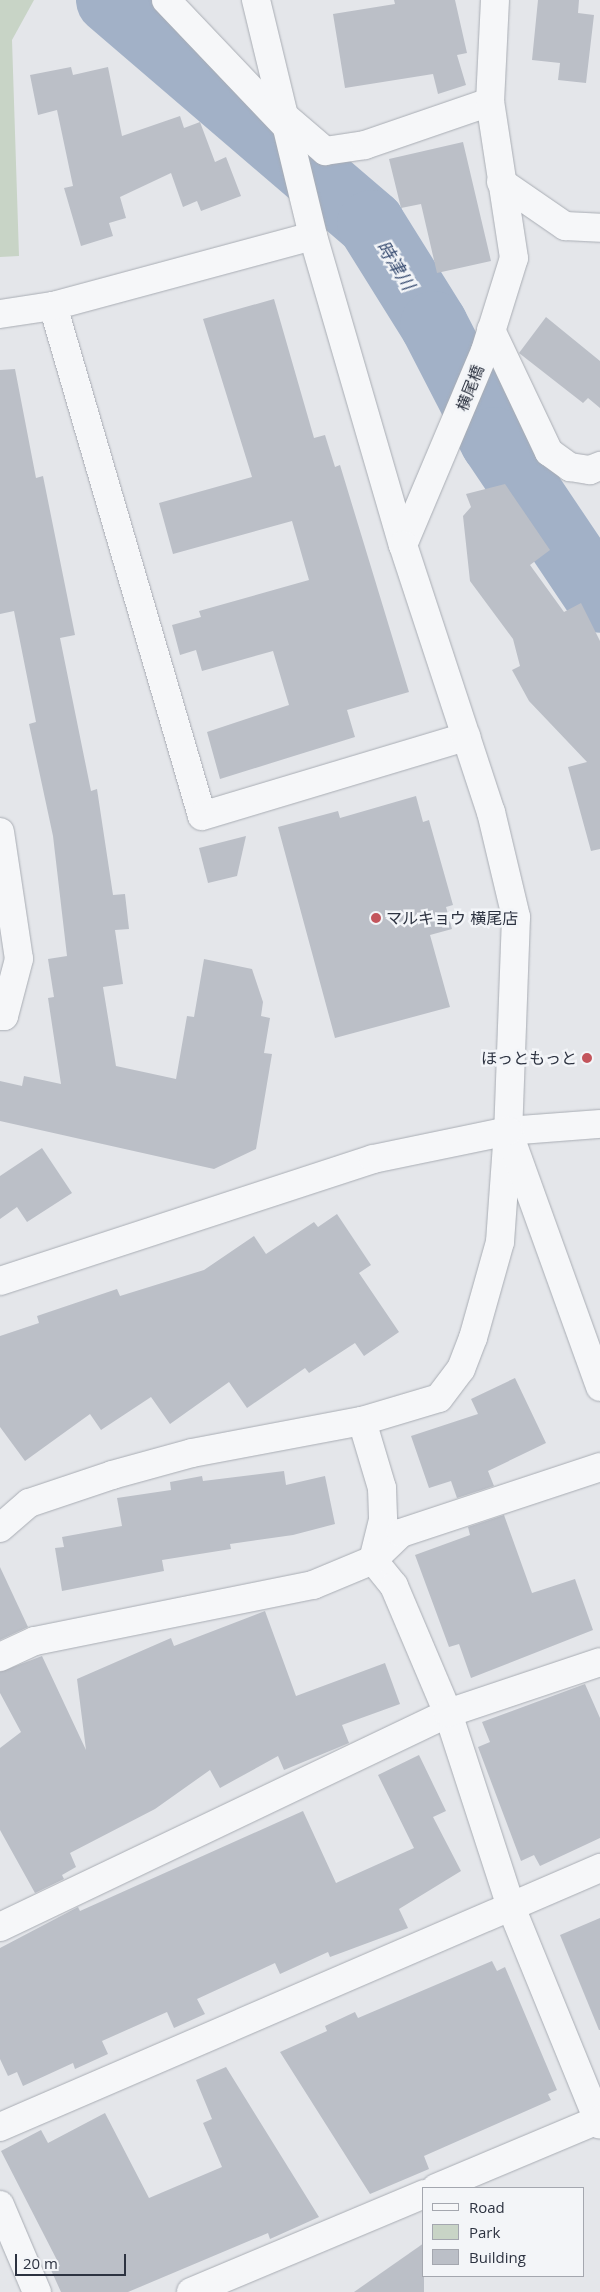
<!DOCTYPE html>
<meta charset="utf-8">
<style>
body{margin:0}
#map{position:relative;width:600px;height:2292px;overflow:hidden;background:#e4e6ea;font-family:"Open Sans","Noto Sans JP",sans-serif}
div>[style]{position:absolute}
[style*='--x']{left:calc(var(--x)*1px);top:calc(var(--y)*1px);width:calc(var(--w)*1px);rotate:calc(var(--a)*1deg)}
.green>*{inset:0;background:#c8d4c6}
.river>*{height:68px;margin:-34px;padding:0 34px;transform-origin:34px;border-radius:34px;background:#a2b1c7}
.building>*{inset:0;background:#bbbfc7}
.roads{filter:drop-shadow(0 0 1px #a9adb4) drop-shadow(0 0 1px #a9adb4)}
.minor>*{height:28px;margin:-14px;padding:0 14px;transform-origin:14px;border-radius:14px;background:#f6f7f9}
.tertiary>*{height:28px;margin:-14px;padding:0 14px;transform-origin:14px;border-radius:14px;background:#f6f7f9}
.dots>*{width:14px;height:14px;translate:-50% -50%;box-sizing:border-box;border:2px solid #f3f5f8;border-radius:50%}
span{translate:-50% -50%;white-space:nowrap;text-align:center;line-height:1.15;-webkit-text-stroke:5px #f3f5f8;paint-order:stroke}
.street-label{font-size:16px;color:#2d3341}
.poi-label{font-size:16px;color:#2d3341}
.left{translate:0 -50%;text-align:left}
.right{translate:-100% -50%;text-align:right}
.water-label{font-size:18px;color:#3a4e72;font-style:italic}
.legend{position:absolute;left:422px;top:2187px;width:162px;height:90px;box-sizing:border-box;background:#f3f5f8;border:1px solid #a4a7af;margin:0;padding:6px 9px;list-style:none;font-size:15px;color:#2d3341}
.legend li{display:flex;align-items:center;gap:10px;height:25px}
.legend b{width:25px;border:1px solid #a4a7af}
.scale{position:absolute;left:15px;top:2254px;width:111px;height:22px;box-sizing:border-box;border:2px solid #2d3341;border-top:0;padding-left:6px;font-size:15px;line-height:18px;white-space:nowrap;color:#2d3341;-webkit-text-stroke:4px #f3f5f8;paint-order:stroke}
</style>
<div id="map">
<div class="green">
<div style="clip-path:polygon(0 0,34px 0,12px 40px,19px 256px,0 257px)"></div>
</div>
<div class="river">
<div style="--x:110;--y:0;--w:344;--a:40.6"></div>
<div style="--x:371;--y:224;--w:119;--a:58"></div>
<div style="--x:434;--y:325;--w:131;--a:62.7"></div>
<div style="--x:494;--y:441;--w:190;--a:56.1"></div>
</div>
<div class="building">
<div style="clip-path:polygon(394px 0,455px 0,467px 53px,457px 55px,466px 85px,438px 94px,433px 74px,345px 88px,333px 14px,395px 4px)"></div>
<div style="clip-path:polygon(538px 0,579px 0,578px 13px,594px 15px,586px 83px,558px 80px,560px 63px,532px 60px)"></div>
<div style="clip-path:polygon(71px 67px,73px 75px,108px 67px,122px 136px,180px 116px,184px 128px,200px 122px,215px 162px,226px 157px,241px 196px,201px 211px,197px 201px,183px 207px,171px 173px,120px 197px,126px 218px,109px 223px,113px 236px,81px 246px,64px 188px,73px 186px,57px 110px,38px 115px,30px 75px)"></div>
<div style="clip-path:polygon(463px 142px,491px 261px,437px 273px,421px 204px,401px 208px,389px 159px)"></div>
<div style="clip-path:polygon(274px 299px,314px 438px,325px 435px,335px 467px,340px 465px,409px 692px,347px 710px,355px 737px,220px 779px,207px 732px,289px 705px,273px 651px,202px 671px,196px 650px,180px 655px,172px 625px,201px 617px,199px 611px,309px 580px,292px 521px,173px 554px,159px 503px,252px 477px,203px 319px)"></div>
<div style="clip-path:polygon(546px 317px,600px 361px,600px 408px,588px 398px,583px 403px,519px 353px)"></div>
<div style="clip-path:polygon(15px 369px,36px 478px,43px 476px,75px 635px,60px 638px,91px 791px,97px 789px,113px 895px,125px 894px,129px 929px,115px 930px,123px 984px,103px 987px,116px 1066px,176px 1079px,187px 1016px,194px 1017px,204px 959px,252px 969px,263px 1002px,261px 1016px,270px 1018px,264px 1053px,272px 1054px,256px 1149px,214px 1169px,0 1121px,0 1081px,22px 1086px,24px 1076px,61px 1084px,48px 998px,54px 997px,48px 959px,67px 956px,53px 836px,29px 724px,36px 722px,14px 611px,0 614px,0 370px)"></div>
<div style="clip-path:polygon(505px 484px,550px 550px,530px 565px,564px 612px,581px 603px,600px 641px,600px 849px,591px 851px,568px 767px,587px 762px,529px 701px,512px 670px,520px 666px,513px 639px,470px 581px,463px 516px,471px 507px,466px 494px)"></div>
<div style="clip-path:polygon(416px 796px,423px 822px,429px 820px,453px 905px,446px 907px,452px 929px,430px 935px,450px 1007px,335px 1038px,278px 827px,338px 811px,340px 818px)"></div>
<div style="clip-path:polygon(246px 836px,237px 876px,208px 883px,199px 848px)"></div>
<div style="clip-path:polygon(42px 1148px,72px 1193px,27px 1222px,17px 1207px,0 1219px,0 1176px)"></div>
<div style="clip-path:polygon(337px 1214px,371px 1265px,359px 1273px,399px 1332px,364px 1356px,355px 1343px,309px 1373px,305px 1368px,247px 1408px,229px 1382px,170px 1424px,151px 1397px,101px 1430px,90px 1414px,25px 1461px,0 1427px,0 1336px,39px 1323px,37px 1316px,117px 1289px,120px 1296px,204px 1270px,254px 1236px,266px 1254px,314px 1222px,318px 1227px)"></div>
<div style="clip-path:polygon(515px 1378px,546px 1443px,488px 1471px,494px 1486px,457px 1498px,451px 1481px,429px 1488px,411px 1436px,478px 1414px,471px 1399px)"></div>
<div style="clip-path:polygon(284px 1471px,286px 1485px,325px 1476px,335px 1524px,293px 1535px,230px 1544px,231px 1549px,162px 1560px,164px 1571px,62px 1591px,55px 1548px,64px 1547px,62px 1537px,122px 1526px,117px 1498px,171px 1490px,170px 1482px,202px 1476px,203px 1481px)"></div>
<div style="clip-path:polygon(504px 1515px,532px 1593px,575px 1579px,593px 1630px,471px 1678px,459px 1644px,449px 1647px,415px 1555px,470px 1535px,468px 1527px)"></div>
<div style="clip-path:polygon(0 1567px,28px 1627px,0 1640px)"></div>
<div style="clip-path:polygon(265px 1611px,296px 1696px,385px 1663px,400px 1704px,342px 1725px,349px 1743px,284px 1770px,278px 1756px,220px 1788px,210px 1770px,155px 1809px,70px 1853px,76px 1867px,62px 1875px,64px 1879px,35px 1893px,0 1830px,0 1748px,21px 1732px,0 1693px,0 1672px,42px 1656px,86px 1750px,77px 1679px,171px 1638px,174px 1646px)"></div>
<div style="clip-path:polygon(585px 1684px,600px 1718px,600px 1838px,540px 1866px,534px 1855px,521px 1861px,478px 1747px,490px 1742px,482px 1722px)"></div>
<div style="clip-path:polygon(419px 1755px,446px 1811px,433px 1817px,461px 1871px,399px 1909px,408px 1928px,330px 1957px,328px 1952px,280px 1974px,275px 1963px,197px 1999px,205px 2014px,174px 2028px,167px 2012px,102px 2041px,108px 2054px,75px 2069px,73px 2063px,23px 2086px,17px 2072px,8px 2076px,0 2059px,0 1948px,78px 1907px,80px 1911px,303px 1811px,336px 1883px,414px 1848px,378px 1775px)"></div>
<div style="clip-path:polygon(600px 1918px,600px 2030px,599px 2030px,560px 1935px)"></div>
<div style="clip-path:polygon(492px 1961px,497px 1971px,505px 1967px,557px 2090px,548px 2094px,551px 2100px,424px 2156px,429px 2169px,370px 2194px,280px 2052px,327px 2031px,325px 2026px,355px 2012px,358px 2018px)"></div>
<div style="clip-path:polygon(226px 2067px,319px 2217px,270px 2239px,268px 2233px,128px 2292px,61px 2292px,51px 2270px,60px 2266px,1px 2151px,41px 2130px,48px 2143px,105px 2113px,149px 2198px,222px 2167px,203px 2123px,212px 2119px,196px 2080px)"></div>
<div style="clip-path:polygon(424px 2243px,424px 2292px,354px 2292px)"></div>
</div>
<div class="roads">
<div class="minor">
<div style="--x:166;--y:0;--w:173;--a:46.4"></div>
<div style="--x:282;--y:114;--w:57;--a:40.7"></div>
<div style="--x:325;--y:151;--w:40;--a:-8.5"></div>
<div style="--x:365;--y:145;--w:132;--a:-19"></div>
<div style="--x:501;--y:182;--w:78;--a:34.5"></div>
<div style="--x:565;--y:226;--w:35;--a:3"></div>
<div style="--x:53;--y:306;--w:531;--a:73.71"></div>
<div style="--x:202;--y:816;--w:276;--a:-16.7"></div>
<div style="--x:491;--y:330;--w:135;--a:64.6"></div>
<div style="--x:549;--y:452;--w:26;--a:36"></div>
<div style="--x:570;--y:467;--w:20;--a:9"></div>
<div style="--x:590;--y:470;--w:11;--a:-22"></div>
<div style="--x:403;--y:545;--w:211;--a:-67.1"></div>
<div style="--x:485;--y:351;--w:97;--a:-72.7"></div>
<div style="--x:514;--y:258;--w:158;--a:-98.7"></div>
<div style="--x:490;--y:102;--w:102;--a:-87.2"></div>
<div style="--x:0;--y:832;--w:128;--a:81.5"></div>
<div style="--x:19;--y:959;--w:59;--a:104.7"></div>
<div style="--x:4;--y:1016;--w:4;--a:180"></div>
<div style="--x:362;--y:1421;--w:70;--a:73.4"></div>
<div style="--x:382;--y:1488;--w:32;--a:88"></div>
<div style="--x:383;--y:1520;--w:41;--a:104"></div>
<div style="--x:373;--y:1560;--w:33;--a:51"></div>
<div style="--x:394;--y:1586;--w:138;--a:67"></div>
<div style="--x:448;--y:1713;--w:204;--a:72"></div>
<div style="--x:511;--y:1907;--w:235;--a:67.8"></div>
<div style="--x:0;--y:1528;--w:38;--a:-41"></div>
<div style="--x:29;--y:1503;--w:88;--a:-18.6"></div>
<div style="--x:112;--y:1475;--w:83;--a:-15.4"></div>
<div style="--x:192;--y:1453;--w:173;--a:-10.7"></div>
<div style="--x:362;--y:1421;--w:80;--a:-16.6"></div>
<div style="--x:439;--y:1398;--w:36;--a:-53"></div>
<div style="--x:461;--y:1369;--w:33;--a:-69"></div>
<div style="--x:473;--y:1338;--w:100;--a:-74.3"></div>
<div style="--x:500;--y:1242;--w:111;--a:-85.9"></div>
<div style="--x:508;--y:1131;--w:92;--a:-4.4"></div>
<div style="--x:0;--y:1657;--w:38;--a:-25"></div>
<div style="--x:35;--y:1641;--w:284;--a:-11.4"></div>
<div style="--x:313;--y:1585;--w:65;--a:-22.6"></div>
<div style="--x:373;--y:1560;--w:39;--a:-44"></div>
<div style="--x:401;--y:1533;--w:210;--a:-18.3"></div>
<div style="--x:0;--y:1927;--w:496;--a:-25.5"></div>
<div style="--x:448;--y:1713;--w:160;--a:-18.5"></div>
<div style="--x:0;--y:2127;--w:654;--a:-23.35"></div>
<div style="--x:436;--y:2188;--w:176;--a:-22.8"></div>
<div style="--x:0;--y:2205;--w:95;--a:67"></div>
<div style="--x:191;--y:2292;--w:253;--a:-22.8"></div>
</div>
<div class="tertiary">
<div style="--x:256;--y:0;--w:243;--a:76.4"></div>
<div style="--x:313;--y:236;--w:322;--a:73.8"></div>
<div style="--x:403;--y:545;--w:281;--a:71.8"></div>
<div style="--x:491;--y:812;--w:108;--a:76.6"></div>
<div style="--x:516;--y:917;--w:214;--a:92.1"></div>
<div style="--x:508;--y:1131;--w:272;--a:70.2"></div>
<div style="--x:0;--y:314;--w:54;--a:-8.6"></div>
<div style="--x:53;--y:306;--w:269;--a:-15.1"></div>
<div style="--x:0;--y:1281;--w:392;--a:-18.1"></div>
<div style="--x:373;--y:1159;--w:138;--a:-11.7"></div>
</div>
</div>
<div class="dots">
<div style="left:376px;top:918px;background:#c3555c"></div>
<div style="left:587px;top:1058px;background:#c3555c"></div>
</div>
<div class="street-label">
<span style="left:470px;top:388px;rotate:-68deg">横尾橋</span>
</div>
<div class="poi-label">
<span class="left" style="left:386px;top:918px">マルキョウ 横尾店</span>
<span class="right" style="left:577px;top:1058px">ほっともっと</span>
</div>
<div class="water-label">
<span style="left:396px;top:265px;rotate:58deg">時津川</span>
</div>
<ul class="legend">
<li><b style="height:6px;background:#f6f7f9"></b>Road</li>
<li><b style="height:14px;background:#c8d4c6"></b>Park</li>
<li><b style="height:14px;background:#bbbfc7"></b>Building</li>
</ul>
<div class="scale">20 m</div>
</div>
